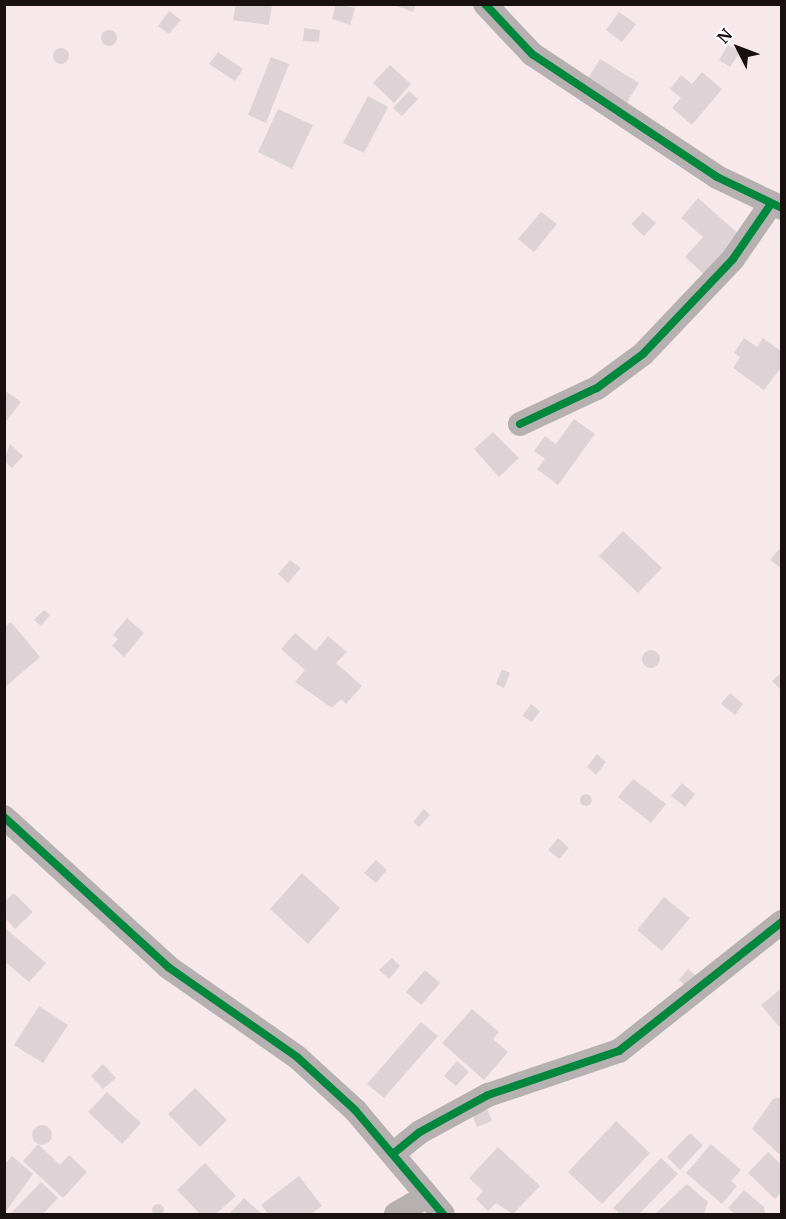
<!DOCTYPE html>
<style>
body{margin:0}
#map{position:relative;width:786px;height:1219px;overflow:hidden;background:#f7e8eb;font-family:Merriweather,serif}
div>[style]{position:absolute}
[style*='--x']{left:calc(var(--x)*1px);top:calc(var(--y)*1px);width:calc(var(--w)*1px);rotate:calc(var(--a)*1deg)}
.building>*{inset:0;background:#ddd3d7}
.round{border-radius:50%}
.minor>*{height:24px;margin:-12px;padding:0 12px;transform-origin:12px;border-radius:12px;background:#b6b0b0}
.cycleway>*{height:8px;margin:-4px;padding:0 4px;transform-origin:4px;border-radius:4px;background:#00873e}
span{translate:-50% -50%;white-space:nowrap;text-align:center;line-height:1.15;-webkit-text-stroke:6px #fff;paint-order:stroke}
.frame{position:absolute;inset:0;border:6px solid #181011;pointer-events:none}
.north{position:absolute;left:708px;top:18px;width:60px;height:60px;-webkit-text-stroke:4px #fff;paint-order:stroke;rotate:312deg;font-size:16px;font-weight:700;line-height:24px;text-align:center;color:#181011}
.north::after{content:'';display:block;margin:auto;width:21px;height:27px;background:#181011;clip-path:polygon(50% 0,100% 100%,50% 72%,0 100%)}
</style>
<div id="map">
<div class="building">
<div style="clip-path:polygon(236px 4px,272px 4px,269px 25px,233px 20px)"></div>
<div style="clip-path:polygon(336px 4px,355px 8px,350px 25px,332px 19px)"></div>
<div style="clip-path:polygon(391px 4px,416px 4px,413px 12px)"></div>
<div style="clip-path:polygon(169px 11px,181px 20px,169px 34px,158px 26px)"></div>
<div style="clip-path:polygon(619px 12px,636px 24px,622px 42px,606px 30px)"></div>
<div style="clip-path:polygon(304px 28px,320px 30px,319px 42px,303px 41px)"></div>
<div class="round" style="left:101px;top:30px;width:16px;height:16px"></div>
<div style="clip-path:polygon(728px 45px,740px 52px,730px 67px,719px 60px)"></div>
<div class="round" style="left:53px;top:48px;width:16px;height:16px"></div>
<div style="clip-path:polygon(218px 52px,243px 69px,235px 81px,209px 64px)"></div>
<div style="clip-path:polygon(271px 57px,289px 64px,266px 123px,248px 115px)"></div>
<div style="clip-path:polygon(600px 59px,639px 83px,626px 104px,587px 80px)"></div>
<div style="clip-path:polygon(390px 65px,411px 84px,394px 103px,373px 83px)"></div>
<div style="clip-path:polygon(702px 72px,722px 89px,692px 125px,672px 108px,681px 98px,670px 89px,681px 75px,692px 84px)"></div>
<div style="clip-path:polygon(409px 91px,418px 99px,402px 116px,393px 108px)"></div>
<div style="clip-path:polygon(368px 96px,388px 107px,364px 153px,343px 143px)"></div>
<div style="clip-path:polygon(278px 109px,313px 125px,292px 169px,258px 152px)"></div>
<div style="clip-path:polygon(698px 198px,741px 236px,706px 276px,685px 257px,703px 237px,681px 218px)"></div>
<div style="clip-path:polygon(541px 212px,557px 224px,534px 252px,518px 239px)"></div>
<div style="clip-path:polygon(643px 212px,656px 223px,644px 236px,631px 224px)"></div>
<div style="clip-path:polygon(744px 338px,757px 347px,763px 338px,782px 352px,782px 366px,764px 390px,733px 368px,740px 357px,734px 353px)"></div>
<div style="clip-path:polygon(7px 392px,21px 402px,4px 424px,4px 395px)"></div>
<div style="clip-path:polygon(574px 419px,595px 434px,558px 485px,537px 469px,545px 459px,534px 451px,545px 436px,556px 444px)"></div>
<div style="clip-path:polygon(493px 432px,519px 458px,499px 477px,474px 449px)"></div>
<div style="clip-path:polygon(10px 444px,23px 456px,12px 468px,4px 461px)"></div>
<div style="clip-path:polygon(623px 531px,662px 568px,638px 593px,599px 556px)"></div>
<div style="clip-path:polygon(782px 546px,782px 569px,770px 560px)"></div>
<div style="clip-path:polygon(290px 560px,301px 568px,288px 583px,278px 574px)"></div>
<div style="clip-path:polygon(44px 610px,50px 615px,41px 626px,34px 620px)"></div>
<div style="clip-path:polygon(127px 618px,144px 633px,124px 657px,112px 646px,118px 639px,113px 635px)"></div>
<div style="clip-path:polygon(11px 622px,40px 657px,4px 688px,4px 627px)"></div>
<div style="clip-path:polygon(295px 633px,316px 651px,328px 636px,347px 652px,336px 663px,362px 686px,346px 704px,341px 699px,332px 708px,295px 682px,305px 670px,281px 649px)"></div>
<div class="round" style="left:642px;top:650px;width:18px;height:18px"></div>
<div style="clip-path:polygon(502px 669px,510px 673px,504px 688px,496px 684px)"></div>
<div style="clip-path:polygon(782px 672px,782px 691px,772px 681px)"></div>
<div style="clip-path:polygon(730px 693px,743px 704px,735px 715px,721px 704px)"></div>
<div style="clip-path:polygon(531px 704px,540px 711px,532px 722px,522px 716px)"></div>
<div style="clip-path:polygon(597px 754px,606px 762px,596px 775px,587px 767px)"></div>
<div style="clip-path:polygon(633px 779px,666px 804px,651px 823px,618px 797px)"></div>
<div style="clip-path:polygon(682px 783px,695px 794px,685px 807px,671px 796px)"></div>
<div class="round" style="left:580px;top:794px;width:12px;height:12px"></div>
<div style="clip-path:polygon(424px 809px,430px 815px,419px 827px,413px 822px)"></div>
<div style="clip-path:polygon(558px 838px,569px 848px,559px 859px,548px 850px)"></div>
<div style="clip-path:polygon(376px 860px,387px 870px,376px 883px,364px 873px)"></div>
<div style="clip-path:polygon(302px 873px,340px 908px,308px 944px,270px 909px)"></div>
<div style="clip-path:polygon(14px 893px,33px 912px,15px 929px,4px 917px,4px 902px)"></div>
<div style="clip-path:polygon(664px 897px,690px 918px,662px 951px,637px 930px)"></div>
<div style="clip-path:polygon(4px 927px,46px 963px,29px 982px,4px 961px)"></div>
<div style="clip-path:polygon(392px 958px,400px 966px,389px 979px,379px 970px)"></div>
<div style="clip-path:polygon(688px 969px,699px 978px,689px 989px,679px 980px)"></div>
<div style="clip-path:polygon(425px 970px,440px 983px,421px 1005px,406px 992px)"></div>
<div style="clip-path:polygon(782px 988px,782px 1030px,761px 1005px)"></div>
<div style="clip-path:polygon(39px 1006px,68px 1025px,43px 1063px,14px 1045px)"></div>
<div style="clip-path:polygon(472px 1009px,499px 1032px,493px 1039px,508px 1052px,484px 1080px,442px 1043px)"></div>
<div style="clip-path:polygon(421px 1022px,438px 1036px,384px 1098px,367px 1084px)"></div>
<div style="clip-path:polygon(457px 1061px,469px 1072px,456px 1086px,444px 1076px)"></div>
<div style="clip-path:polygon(103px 1064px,116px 1078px,103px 1089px,91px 1076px)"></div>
<div style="clip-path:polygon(195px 1088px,227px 1120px,200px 1147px,168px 1114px)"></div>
<div style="clip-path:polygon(107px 1092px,141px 1123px,122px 1144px,88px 1112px)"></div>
<div style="clip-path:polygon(782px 1097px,782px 1151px,779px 1154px,752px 1129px,773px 1099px)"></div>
<div style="clip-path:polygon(486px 1106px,492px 1121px,477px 1127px,471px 1112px)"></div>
<div style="clip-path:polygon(616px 1121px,650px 1153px,602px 1204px,568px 1172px)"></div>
<div class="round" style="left:32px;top:1125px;width:20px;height:20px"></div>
<div style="clip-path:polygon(690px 1133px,703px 1145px,680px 1170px,667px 1157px)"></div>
<div style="clip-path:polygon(38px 1144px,60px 1165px,69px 1155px,87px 1172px,63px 1198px,23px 1161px)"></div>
<div style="clip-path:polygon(711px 1144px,741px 1170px,731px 1181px,737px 1186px,722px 1204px,686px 1173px)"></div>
<div style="clip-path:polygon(498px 1147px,540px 1186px,513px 1214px,496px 1203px,488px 1211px,476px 1199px,483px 1191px,469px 1178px)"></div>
<div style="clip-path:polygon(768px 1152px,782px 1165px,782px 1192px,775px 1199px,748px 1173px)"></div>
<div style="clip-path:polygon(12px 1156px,33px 1174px,4px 1214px,4px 1165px)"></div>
<div style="clip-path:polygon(661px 1158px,678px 1174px,639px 1214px,620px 1214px,613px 1208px)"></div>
<div style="clip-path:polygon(205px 1163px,236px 1196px,216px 1214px,200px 1214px,177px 1190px)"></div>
<div style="clip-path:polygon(299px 1176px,322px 1206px,311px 1214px,268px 1214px,261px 1205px)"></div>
<div style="clip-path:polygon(41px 1182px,58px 1198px,43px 1214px,10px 1214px)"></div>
<div style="clip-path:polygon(687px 1184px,708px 1202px,704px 1214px,655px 1214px)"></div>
<div style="clip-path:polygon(744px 1190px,764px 1207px,765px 1214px,735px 1214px,728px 1208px)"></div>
<div style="clip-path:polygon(244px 1198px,262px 1214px,229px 1214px)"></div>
<div class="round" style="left:152px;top:1204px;width:12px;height:12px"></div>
</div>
<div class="minor">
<div style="--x:485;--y:4;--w:69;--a:46.8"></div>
<div style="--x:532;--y:54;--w:222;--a:33.6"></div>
<div style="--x:717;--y:177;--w:72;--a:25.5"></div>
<div style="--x:520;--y:424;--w:85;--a:-25.1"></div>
<div style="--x:597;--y:388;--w:57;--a:-36.5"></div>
<div style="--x:643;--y:354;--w:131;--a:-46.5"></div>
<div style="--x:733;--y:259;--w:67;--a:-55.4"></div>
<div style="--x:4;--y:817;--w:222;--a:42.4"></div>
<div style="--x:168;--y:967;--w:157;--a:34.9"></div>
<div style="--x:297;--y:1057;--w:79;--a:42.4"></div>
<div style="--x:355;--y:1110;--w:136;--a:49.8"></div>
<div style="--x:394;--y:1153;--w:33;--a:-39"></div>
<div style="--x:420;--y:1132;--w:77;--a:-28.6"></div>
<div style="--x:488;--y:1095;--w:138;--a:-18.6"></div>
<div style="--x:619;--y:1051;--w:208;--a:-38.4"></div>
<div style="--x:396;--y:1214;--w:36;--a:-30"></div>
</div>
<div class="cycleway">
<div style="--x:485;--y:4;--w:69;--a:46.8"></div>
<div style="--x:532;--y:54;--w:222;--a:33.6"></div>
<div style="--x:717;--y:177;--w:72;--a:25.5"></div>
<div style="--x:520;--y:424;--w:85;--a:-25.1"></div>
<div style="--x:597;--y:388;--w:57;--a:-36.5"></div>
<div style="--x:643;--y:354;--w:131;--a:-46.5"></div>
<div style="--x:733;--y:259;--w:67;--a:-55.4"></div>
<div style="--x:4;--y:817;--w:222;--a:42.4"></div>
<div style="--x:168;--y:967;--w:157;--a:34.9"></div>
<div style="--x:297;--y:1057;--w:79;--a:42.4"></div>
<div style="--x:355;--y:1110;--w:136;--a:49.8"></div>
<div style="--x:394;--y:1153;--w:33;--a:-39"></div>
<div style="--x:420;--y:1132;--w:77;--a:-28.6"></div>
<div style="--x:488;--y:1095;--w:138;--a:-18.6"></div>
<div style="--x:619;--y:1051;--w:208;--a:-38.4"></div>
</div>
<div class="frame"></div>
<div class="north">N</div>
</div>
